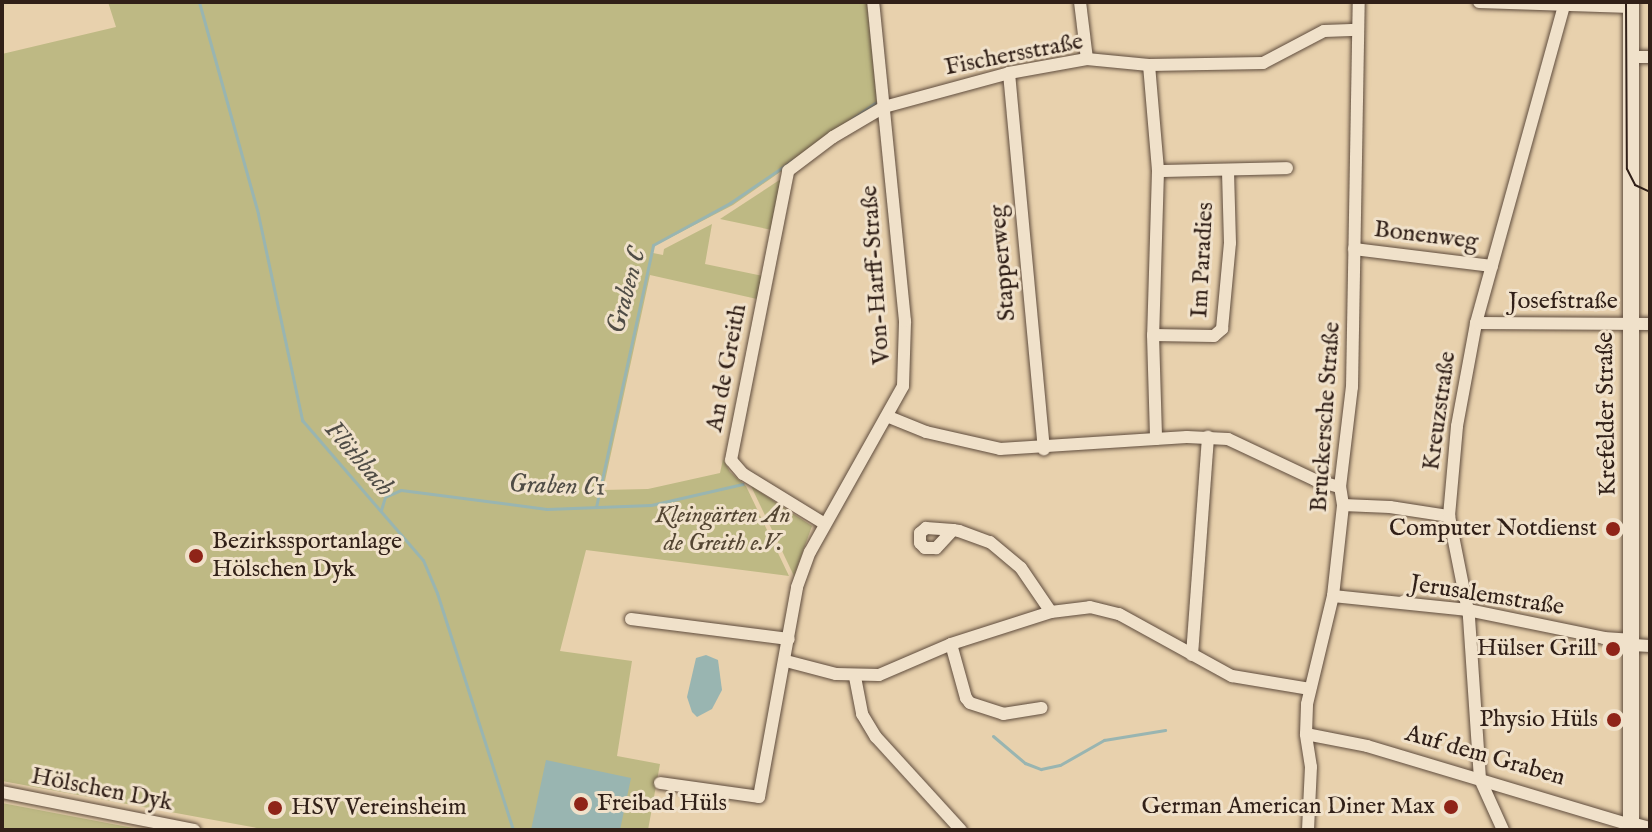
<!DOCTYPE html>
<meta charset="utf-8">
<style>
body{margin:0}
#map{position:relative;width:1652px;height:832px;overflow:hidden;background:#e8d1ad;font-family:"IM FELL English",serif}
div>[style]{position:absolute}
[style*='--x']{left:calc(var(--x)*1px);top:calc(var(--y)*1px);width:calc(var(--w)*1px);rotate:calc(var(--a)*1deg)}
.green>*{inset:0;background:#beb984}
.water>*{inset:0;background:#99b5b1}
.stream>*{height:3px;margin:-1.5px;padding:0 1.5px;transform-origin:1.5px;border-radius:1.5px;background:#99b5b1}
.roads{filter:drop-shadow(0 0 2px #5f4c3d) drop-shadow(0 0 2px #5f4c3d)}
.minor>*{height:12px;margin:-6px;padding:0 6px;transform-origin:6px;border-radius:6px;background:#f0e1ca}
.tertiary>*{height:16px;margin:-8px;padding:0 8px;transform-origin:8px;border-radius:8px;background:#f0e1ca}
.tram>*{height:2px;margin:-1px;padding:0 1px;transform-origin:1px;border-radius:1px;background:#312018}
.dots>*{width:22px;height:22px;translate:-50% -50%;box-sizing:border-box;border:4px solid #f0e1ca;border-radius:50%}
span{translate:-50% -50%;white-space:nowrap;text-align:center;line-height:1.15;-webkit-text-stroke:6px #f0e1ca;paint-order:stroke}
.street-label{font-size:24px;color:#312018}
.park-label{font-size:24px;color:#544633;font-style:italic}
.poi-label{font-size:24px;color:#312018}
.right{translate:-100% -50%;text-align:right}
.left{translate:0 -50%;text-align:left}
.water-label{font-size:26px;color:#504d46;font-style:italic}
.frame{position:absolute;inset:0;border:4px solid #312018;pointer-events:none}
</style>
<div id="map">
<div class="green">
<div style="clip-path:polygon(108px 2px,867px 2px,877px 104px,733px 205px,654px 246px,653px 253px,663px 255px,664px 249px,712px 224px,705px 264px,763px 276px,757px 299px,650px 275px,603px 490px,648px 489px,720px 473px,723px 459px,730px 472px,746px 486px,789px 576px,586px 550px,560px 651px,632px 661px,617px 756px,660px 764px,648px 830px,268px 830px,2px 781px,2px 54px,116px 27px)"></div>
<div style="clip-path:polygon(784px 177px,772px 230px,720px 219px)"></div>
<div style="clip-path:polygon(751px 486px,812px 526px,794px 576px)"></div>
<div style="clip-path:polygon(2px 803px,144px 830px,2px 830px)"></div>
</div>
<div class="water">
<div style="clip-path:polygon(706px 655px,718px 660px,722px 690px,712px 709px,697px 717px,692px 712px,687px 697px,696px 658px)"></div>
<div style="clip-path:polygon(546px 760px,631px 778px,620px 830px,531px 830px)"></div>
</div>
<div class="stream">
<div style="--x:199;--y:2;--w:220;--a:74.4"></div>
<div style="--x:258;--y:214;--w:211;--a:77.9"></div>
<div style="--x:302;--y:420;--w:185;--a:49.2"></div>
<div style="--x:423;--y:560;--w:36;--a:67"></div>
<div style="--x:437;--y:593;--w:249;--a:72.2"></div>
<div style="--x:852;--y:119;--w:28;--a:-35"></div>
<div style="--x:596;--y:507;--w:268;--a:-77.7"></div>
<div style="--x:653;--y:245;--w:88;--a:-28.6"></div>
<div style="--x:730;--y:203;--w:76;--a:-34.3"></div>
<div style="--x:381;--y:510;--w:14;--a:-73"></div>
<div style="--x:385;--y:497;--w:17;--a:-24"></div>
<div style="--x:401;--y:490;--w:147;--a:7.4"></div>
<div style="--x:547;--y:509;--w:104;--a:-2.2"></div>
<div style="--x:651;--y:505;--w:94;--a:-12.9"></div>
<div style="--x:993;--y:736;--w:42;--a:40.2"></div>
<div style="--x:1025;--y:763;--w:17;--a:21"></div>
<div style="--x:1041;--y:769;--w:19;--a:-12"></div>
<div style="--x:1060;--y:765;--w:51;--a:-29.6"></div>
<div style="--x:1104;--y:740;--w:62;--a:-9.3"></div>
</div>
<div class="roads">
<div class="minor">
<div style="--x:1080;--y:2;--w:57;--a:83"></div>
<div style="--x:1479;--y:2;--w:152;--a:1.9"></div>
<div style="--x:1631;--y:57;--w:19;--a:0"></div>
<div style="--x:1149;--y:65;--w:106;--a:85.1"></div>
<div style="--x:1158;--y:171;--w:164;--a:91.7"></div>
<div style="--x:1153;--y:335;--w:104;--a:88.3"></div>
<div style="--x:1009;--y:73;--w:378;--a:84.7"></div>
<div style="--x:1158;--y:171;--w:129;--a:-1.3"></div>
<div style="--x:1354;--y:249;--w:139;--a:7"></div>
<div style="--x:1476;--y:323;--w:174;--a:0.3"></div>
<div style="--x:1153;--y:335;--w:61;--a:0.9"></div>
<div style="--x:1214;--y:336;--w:11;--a:-41"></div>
<div style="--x:1222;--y:329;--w:86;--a:-84.7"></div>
<div style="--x:1230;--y:243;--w:73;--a:-91.6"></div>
<div style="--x:889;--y:417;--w:40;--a:22"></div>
<div style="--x:926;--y:432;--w:76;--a:12.9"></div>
<div style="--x:1000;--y:449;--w:187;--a:-3.7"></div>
<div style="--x:1187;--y:437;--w:41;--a:2.8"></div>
<div style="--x:1228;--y:439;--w:96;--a:25.2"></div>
<div style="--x:1315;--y:480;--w:26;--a:16"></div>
<div style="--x:1343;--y:505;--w:47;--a:2.4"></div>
<div style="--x:1390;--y:507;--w:60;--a:8.7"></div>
<div style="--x:825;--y:524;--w:96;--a:-148.6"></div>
<div style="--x:743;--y:474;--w:18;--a:-131"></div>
<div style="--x:731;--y:460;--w:295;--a:-78.8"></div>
<div style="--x:788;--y:171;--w:56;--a:-37.1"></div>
<div style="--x:833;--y:137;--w:59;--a:-30.5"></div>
<div style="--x:884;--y:107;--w:130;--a:-15.2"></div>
<div style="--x:1009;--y:73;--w:79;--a:-10.2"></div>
<div style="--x:1087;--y:59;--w:62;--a:5.5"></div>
<div style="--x:1149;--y:65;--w:114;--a:-1"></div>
<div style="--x:1263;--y:63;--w:69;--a:-27.7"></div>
<div style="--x:1324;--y:31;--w:34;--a:-2"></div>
<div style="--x:953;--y:530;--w:25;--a:133"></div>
<div style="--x:936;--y:548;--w:11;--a:180"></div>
<div style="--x:925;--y:548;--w:7;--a:-135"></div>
<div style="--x:920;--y:543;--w:10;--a:-90"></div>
<div style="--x:920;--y:533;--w:8;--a:-40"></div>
<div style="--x:926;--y:528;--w:27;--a:4"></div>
<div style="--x:953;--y:530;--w:6;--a:9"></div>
<div style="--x:959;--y:531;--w:33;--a:20"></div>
<div style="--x:990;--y:542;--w:40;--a:40"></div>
<div style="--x:1021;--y:568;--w:53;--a:55.7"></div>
<div style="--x:1333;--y:596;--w:136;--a:5.9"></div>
<div style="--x:1468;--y:610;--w:139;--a:11.6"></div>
<div style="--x:1604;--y:638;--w:29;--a:4"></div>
<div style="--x:631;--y:619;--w:159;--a:7.2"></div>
<div style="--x:951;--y:644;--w:56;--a:74.5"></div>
<div style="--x:966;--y:698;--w:6;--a:51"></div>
<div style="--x:970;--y:703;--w:35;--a:18"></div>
<div style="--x:1003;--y:714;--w:39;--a:-9"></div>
<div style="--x:1633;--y:645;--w:17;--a:3"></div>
<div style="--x:1192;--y:655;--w:219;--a:-85.8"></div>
<div style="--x:786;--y:661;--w:52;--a:14.6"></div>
<div style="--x:836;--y:674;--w:43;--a:1.3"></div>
<div style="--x:879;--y:675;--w:78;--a:-23.3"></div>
<div style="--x:951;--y:644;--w:105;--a:-17.7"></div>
<div style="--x:1051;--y:612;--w:39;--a:-7"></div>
<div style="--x:1090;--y:607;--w:30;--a:14"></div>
<div style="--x:1119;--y:614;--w:129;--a:28.8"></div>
<div style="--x:1232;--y:676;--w:79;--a:9.5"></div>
<div style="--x:855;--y:677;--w:38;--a:79"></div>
<div style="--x:862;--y:714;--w:27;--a:59"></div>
<div style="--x:876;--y:737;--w:126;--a:47.6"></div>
<div style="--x:1306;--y:734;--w:62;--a:11.1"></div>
<div style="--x:1367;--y:746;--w:276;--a:16.7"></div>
<div style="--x:660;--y:783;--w:100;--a:8"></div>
<div style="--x:759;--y:797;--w:213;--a:-79.7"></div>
<div style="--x:797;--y:587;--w:37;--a:-70"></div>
<div style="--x:810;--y:552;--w:190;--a:-60.7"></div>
<div style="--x:903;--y:386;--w:65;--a:-88.2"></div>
<div style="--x:905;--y:321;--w:321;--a:-95.7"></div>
<div style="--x:2;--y:792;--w:196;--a:11.2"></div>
<div style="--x:1308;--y:830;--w:63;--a:-87.3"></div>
<div style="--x:1311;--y:767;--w:33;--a:-99"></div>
<div style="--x:1306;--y:734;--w:30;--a:-88"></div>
<div style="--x:1307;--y:704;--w:111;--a:-76.5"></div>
<div style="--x:1333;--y:596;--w:92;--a:-83.7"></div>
<div style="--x:1343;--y:505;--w:18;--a:-99"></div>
<div style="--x:1340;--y:487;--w:101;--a:-83.2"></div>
<div style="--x:1352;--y:387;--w:385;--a:-89"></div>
<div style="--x:1503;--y:830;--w:56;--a:-114.3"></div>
<div style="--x:1480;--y:779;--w:163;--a:-93.9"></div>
<div style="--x:1469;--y:616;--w:102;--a:-101.3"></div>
<div style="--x:1449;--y:516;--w:90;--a:-84.9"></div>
<div style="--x:1457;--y:426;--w:105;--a:-79.5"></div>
<div style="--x:1476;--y:323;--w:333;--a:-74.5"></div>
</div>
<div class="tertiary">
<div style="--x:1631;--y:2;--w:823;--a:90"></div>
<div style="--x:1631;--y:825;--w:20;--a:15"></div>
</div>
</div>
<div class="tram">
<div style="--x:1626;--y:2;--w:167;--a:89.7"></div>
<div style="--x:1627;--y:169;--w:18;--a:63"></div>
<div style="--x:1635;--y:185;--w:17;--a:25"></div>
</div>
<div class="dots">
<div style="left:1613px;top:529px;background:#8f2418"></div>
<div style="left:196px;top:556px;background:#8f2418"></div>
<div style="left:1613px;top:649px;background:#8f2418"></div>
<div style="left:1614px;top:720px;background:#8f2418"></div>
<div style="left:581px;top:804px;background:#8f2418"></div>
<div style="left:1451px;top:807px;background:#8f2418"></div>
<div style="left:275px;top:808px;background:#8f2418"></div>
</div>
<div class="street-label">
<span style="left:1014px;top:55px;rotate:-11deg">Fischersstraße</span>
<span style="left:1426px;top:236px;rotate:7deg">Bonenweg</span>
<span style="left:1203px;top:260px;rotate:-87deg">Im Paradies</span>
<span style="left:1003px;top:263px;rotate:-95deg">Stapperweg</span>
<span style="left:876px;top:275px;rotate:-94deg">Von-Harff-Straße</span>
<span style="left:1563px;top:302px">Josefstraße</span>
<span style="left:727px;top:368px;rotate:-79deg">An de Greith</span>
<span style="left:1440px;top:411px;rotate:-82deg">Kreuzstraße</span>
<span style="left:1607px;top:414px;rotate:-91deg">Krefelder Straße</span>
<span style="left:1326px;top:417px;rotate:-86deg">Bruckersche Straße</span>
<span style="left:1487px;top:596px;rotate:9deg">Jerusalemstraße</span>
<span style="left:1485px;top:756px;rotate:16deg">Auf dem Graben</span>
<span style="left:102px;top:790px;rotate:11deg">Hölschen Dyk</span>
</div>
<div class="park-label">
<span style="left:723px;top:530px">Kleingärten An<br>de Greith e.V.</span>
</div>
<div class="poi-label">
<span class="right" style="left:1597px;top:529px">Computer Notdienst</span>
<span class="left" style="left:212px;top:556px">Bezirkssportanlage<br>Hölschen Dyk</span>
<span class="right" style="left:1597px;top:649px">Hülser Grill</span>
<span class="right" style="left:1598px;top:720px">Physio Hüls</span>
<span class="left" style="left:597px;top:804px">Freibad Hüls</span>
<span class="right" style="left:1435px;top:807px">German American Diner Max</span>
<span class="left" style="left:291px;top:808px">HSV Vereinsheim</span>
</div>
<div class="water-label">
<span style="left:627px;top:291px;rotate:-75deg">Graben C</span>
<span style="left:359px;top:459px;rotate:49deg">Flöthbach</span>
<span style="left:557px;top:486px;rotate:2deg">Graben C1</span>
</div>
<div class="frame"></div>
</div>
